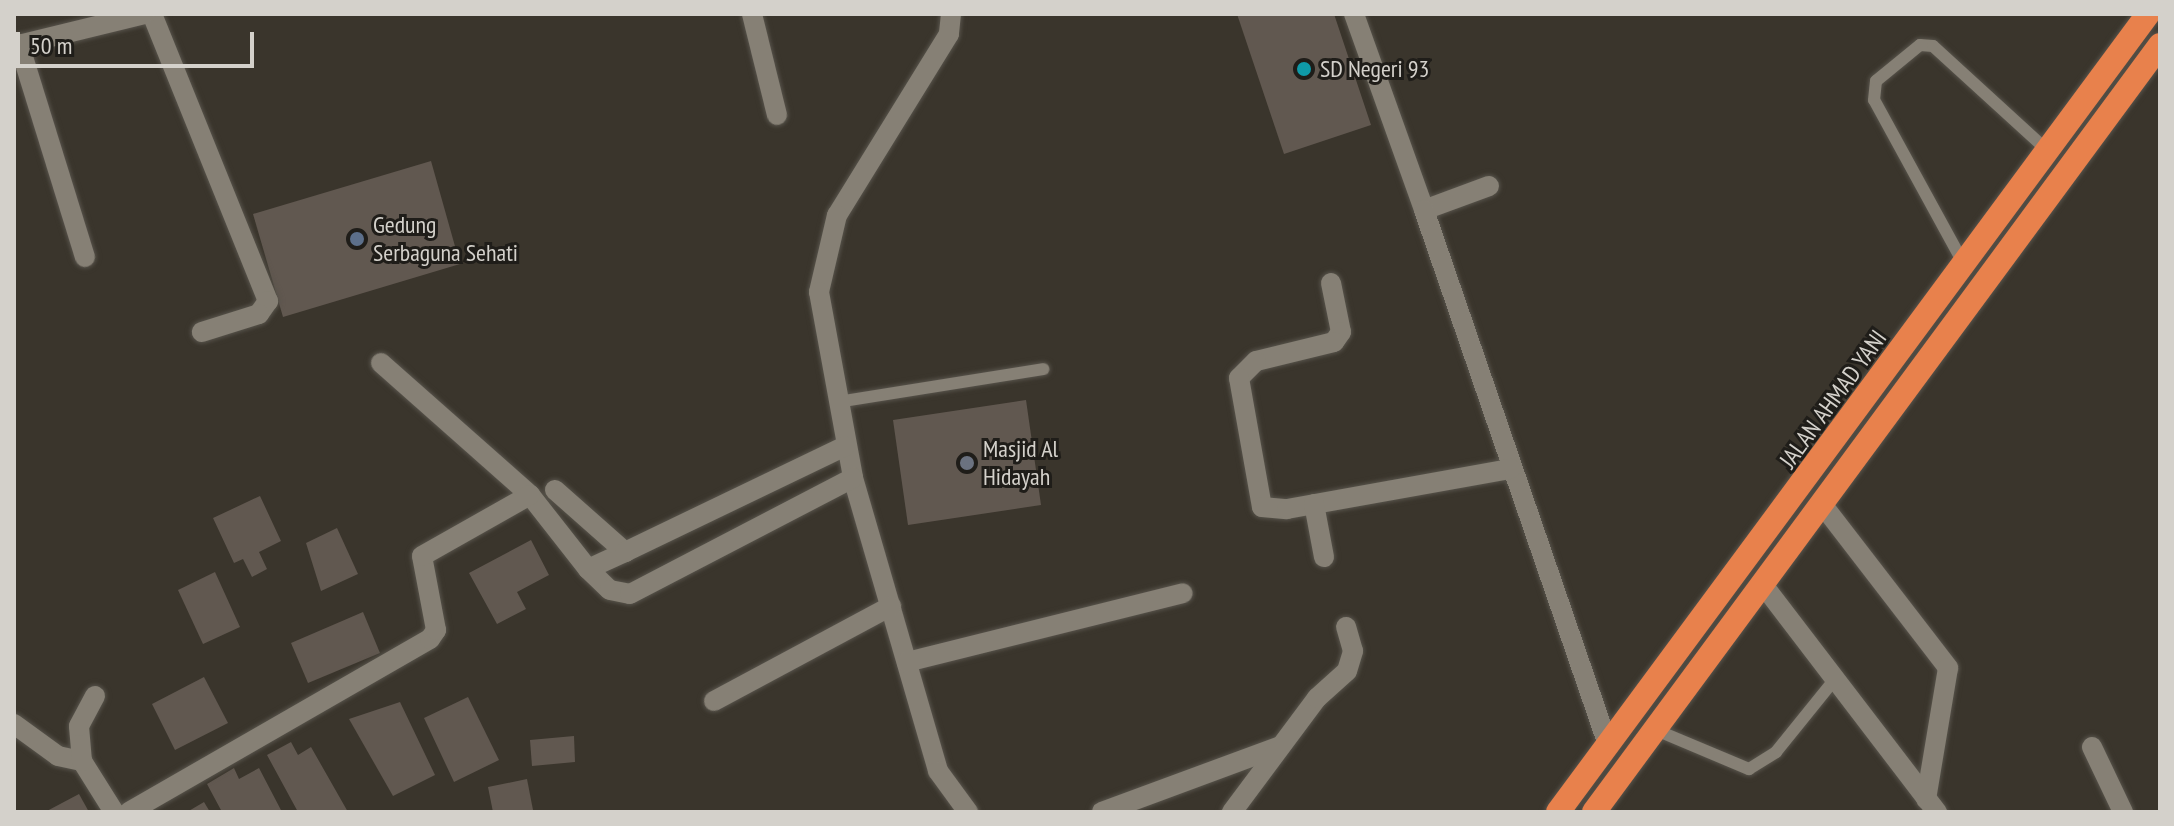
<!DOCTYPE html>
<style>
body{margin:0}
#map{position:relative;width:2174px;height:826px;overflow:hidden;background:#3a352c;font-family:"PT Sans Narrow",sans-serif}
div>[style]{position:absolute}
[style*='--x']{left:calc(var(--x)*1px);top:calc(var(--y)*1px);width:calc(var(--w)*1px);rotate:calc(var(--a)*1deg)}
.building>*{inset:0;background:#615850}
.roads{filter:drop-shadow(0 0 2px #57534b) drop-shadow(0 0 2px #57534b)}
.lane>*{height:12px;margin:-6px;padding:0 6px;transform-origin:6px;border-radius:6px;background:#868075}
.street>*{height:20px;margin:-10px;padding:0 10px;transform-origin:10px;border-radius:10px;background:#868075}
.secondary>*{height:20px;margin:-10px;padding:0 10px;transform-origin:10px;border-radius:10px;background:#868075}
.highway>*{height:24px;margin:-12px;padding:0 12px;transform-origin:12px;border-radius:12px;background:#e8814c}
.dots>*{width:22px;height:22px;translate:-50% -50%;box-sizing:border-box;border:4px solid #1f1d19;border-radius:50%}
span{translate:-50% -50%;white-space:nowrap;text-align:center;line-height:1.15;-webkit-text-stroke:6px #1f1d19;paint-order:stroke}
.poi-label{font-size:24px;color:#d4d1cb}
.left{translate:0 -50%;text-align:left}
.street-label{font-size:24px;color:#d4d1cb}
.frame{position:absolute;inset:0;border:16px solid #d4d1cb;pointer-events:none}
.scale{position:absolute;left:16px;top:32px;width:238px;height:36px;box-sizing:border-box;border:4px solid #d4d1cb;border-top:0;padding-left:10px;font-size:24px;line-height:28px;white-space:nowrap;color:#d4d1cb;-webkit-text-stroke:6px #1f1d19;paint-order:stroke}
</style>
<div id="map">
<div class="building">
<div style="clip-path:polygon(1237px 14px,1334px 14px,1371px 125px,1284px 154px)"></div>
<div style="clip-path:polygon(431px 161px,460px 264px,283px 317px,253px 214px)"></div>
<div style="clip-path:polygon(1026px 400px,1041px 505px,908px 525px,893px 420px)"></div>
<div style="clip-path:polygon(260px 496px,281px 541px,259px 552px,267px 569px,252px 577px,243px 559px,234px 563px,213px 518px)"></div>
<div style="clip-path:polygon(337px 528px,358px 574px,321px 591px,306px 543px)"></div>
<div style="clip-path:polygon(531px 540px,549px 575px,517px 592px,526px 609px,497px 624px,469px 573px)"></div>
<div style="clip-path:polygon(215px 572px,240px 627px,203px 644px,178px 590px)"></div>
<div style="clip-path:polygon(363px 612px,380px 653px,308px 683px,291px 643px)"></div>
<div style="clip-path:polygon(204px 677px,228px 723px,175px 750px,152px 704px)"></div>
<div style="clip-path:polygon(468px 697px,499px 760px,454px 782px,424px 718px)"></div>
<div style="clip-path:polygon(400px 702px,435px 775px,393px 796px,349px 719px)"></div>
<div style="clip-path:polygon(574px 736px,575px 762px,532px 766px,530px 740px)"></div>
<div style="clip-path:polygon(291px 742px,298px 755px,311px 747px,348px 812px,298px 812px,267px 755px)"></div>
<div style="clip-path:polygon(234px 768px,239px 779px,259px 768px,282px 812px,222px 812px,207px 784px)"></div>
<div style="clip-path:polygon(527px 779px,533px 810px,493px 812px,488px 787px)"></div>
<div style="clip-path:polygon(79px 794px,89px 812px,45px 812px)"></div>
<div style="clip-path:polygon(204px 802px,210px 812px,187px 812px)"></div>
</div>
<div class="roads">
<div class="lane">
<div style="--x:1965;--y:266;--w:189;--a:-118.7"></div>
<div style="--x:1874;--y:100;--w:19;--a:-84"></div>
<div style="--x:1876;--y:81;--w:57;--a:-39.3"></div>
<div style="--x:1920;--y:45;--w:13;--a:4"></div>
<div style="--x:1933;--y:46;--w:157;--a:42.4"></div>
<div style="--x:838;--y:402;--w:208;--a:-9.1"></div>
<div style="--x:1656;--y:730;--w:101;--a:22.8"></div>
<div style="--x:1749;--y:769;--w:32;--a:-32"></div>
<div style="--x:1776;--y:752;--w:92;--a:-51.1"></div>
</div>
<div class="street">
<div style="--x:152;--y:14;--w:310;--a:68"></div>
<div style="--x:268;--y:301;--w:16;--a:125"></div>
<div style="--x:259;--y:314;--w:60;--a:162.5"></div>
<div style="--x:752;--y:14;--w:104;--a:76.1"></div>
<div style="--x:951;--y:14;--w:20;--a:96"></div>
<div style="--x:949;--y:34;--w:213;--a:121.7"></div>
<div style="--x:837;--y:215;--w:79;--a:103.2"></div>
<div style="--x:819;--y:292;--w:189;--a:79.6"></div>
<div style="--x:853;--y:478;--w:305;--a:73.8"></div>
<div style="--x:938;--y:771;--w:51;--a:53.8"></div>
<div style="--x:1354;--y:14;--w:208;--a:70.3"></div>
<div style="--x:19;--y:44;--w:223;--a:72.8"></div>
<div style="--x:1489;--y:186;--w:69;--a:159.7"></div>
<div style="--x:1424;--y:210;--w:566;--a:71.02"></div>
<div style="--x:1331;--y:283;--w:50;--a:78.5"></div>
<div style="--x:1341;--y:332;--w:12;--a:125"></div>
<div style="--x:1334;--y:342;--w:80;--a:166.3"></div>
<div style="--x:1256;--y:361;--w:24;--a:135"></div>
<div style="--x:1239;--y:378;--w:131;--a:79.9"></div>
<div style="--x:1262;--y:507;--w:25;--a:5"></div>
<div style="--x:1287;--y:509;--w:227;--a:-10.2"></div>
<div style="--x:381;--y:363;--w:199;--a:41.5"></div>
<div style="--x:530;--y:495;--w:94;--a:51.9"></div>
<div style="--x:588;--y:569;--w:41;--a:-24.7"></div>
<div style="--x:555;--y:490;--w:94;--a:41.5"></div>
<div style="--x:625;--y:552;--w:244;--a:-25.7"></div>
<div style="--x:1314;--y:504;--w:54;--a:79.3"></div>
<div style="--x:1825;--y:508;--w:202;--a:52.4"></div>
<div style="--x:1948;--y:668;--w:133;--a:99.5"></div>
<div style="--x:588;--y:569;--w:30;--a:44"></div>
<div style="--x:610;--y:590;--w:20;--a:11"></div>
<div style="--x:630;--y:594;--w:251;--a:-27.5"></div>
<div style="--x:1764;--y:586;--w:285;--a:52.6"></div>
<div style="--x:907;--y:662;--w:284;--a:-14"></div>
<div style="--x:714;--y:701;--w:201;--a:-28.2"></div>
<div style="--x:14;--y:724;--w:54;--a:36"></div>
<div style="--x:58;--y:756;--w:25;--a:12"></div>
<div style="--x:82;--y:761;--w:60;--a:57.9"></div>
<div style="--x:2092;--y:747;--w:72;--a:64.5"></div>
<div style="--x:82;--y:761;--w:35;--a:-95"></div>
<div style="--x:79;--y:726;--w:34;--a:-62"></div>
<div style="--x:129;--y:812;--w:347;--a:-29.9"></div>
<div style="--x:430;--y:639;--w:11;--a:-56"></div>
<div style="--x:436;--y:630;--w:75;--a:-100.7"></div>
<div style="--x:422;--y:556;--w:124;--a:-29.5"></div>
<div style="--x:1102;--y:812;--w:190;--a:-20.3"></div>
<div style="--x:1232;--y:812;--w:142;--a:-53.3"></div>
<div style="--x:1317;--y:698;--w:40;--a:-42"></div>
<div style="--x:1347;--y:671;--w:21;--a:-73"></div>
<div style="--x:1353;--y:651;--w:25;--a:-106"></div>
</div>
<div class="secondary">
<div style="--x:14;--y:46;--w:135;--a:-13.7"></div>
</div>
<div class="highway">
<div style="--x:1558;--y:812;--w:992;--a:-53.52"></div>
<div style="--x:1594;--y:812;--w:953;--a:-53.57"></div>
</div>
</div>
<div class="dots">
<div style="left:1304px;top:69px;background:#0f9aa8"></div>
<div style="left:357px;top:239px;background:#5c6f8a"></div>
<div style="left:967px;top:463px;background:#6b7280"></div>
</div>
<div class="poi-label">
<span class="left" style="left:1320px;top:69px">SD Negeri 93</span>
<span class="left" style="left:373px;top:239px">Gedung<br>Serbaguna Sehati</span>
<span class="left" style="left:983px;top:463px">Masjid Al<br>Hidayah</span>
</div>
<div class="street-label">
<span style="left:1833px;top:399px;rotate:-54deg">JALAN AHMAD YANI</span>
</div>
<div class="frame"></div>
<div class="scale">50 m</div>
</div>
